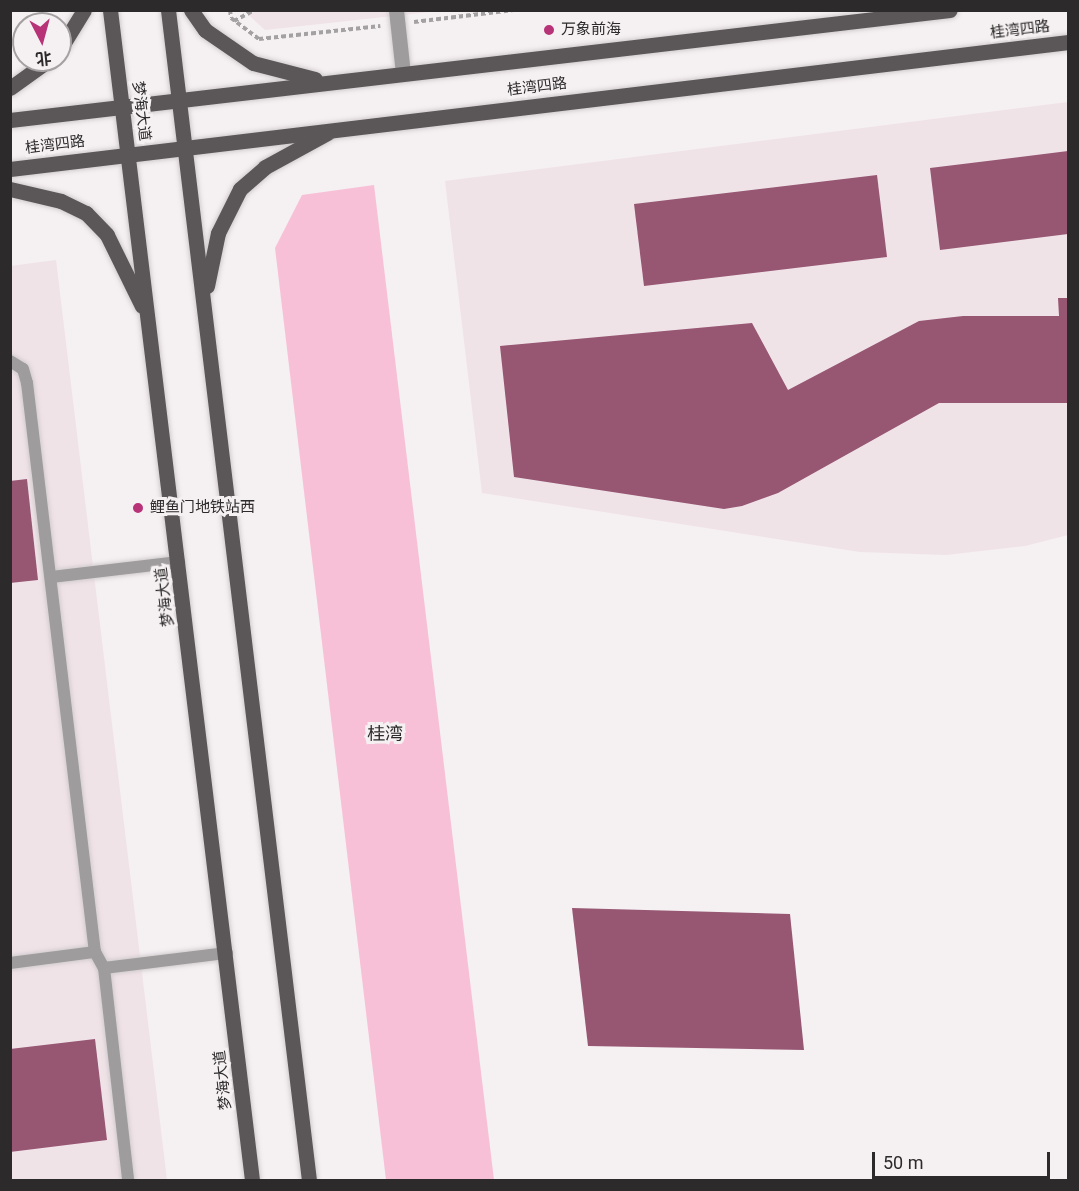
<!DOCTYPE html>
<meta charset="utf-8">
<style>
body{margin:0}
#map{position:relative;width:1079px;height:1191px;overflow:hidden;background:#f5f0f2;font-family:Roboto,"Noto Sans SC",sans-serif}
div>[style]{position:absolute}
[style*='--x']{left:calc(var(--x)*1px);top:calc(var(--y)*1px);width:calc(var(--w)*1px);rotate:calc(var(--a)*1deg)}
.built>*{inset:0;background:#f0e3e8}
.green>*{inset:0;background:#f8c0d6}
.building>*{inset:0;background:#975672}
.path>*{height:4px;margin-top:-2px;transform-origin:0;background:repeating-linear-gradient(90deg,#a4a1a2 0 4.5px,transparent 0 7.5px)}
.roads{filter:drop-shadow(0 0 2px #d1ccce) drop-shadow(0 0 2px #d1ccce)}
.lane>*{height:12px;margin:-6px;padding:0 6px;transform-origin:6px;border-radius:6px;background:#9e9c9d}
.street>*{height:15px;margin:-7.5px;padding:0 7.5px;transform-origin:7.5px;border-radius:7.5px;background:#9e9c9d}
.primary>*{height:15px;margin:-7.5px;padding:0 7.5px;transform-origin:7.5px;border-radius:7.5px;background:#5b5758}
.dots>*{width:16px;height:16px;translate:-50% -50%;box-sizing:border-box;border:3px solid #f5f0f2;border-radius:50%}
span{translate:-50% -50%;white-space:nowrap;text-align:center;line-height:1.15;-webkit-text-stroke:6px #f5f0f2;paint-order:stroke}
.poi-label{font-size:15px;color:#2c2a2a}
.left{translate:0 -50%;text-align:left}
.street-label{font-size:15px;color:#2c2a2a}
.quarter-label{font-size:18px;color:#2c2a2a}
.frame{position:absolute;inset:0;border:12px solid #2c2a2a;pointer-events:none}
.north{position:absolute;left:12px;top:12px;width:60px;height:60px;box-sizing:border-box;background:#f5f0f2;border:2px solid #a5a1a2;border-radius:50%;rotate:174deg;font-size:16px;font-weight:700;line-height:24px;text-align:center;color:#2c2a2a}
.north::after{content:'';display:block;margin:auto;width:21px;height:27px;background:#b73277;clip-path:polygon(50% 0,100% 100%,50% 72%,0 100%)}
.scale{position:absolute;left:872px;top:1152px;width:178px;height:27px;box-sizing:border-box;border:3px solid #2c2a2a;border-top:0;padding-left:8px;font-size:18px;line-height:21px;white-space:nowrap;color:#2c2a2a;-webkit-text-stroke:4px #f5f0f2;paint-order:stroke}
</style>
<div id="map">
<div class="built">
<div style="clip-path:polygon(244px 11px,439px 11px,265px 30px)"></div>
<div style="clip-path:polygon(1068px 102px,1068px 535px,1025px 546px,946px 555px,860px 552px,482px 493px,445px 181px)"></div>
<div style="clip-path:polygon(56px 260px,167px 1180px,11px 1180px,10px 266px)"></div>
</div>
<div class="green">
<div style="clip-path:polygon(374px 185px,494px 1180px,386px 1180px,275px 248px,302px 195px)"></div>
</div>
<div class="building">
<div style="clip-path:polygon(1068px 151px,1068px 234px,940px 250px,930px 168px)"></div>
<div style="clip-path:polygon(877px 175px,887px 257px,644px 286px,634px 204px)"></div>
<div style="clip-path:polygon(1058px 298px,1068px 298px,1068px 403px,939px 403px,778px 493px,742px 506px,724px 509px,514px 477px,500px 346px,752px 323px,788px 390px,919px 321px,963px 316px,1059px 316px)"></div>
<div style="clip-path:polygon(27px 479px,38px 580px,10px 583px,10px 481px)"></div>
<div style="clip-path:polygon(572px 908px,790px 914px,804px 1050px,588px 1046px)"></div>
<div style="clip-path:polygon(95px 1039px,107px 1140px,10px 1152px,10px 1049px)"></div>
</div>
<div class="path">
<div style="--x:230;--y:10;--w:8;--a:83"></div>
<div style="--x:231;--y:18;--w:35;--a:37"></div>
<div style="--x:259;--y:39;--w:122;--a:-6.1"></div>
<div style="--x:234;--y:21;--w:24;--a:-28"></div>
<div style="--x:414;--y:22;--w:100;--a:-6.9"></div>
</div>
<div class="roads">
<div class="lane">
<div style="--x:10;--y:361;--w:15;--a:32"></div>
<div style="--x:23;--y:369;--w:15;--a:74"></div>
<div style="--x:27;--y:383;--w:573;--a:83.19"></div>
<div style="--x:95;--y:952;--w:18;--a:61"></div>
<div style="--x:104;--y:968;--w:213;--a:83.5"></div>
<div style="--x:51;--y:577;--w:129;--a:-6.7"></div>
<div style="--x:10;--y:963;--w:86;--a:-7.4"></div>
<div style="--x:104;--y:968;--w:124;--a:-7"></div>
</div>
<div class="street">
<div style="--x:396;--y:10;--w:63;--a:83.7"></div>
</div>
<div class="primary">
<div style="--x:110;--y:10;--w:1179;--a:83.08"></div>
<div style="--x:168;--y:10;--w:1178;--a:83.13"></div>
<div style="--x:191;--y:10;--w:24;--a:55"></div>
<div style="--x:205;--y:30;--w:58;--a:34.5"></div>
<div style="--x:253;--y:63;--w:64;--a:14.5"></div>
<div style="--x:60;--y:49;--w:46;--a:-58.4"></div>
<div style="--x:10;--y:88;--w:48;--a:-35.7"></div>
<div style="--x:10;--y:120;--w:946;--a:-6.67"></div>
<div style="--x:10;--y:169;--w:1066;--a:-6.84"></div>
<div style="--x:10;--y:189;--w:52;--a:13.2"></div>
<div style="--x:61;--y:201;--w:28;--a:26"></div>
<div style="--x:86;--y:213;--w:30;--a:46"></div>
<div style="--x:107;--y:235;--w:79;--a:63.8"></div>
<div style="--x:207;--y:286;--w:54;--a:-78.3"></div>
<div style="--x:218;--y:233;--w:49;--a:-63.4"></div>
<div style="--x:240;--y:189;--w:33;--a:-41"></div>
<div style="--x:265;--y:167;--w:71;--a:-28.7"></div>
</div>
</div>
<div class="dots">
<div style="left:549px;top:30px;background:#b73277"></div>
<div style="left:138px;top:508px;background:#b73277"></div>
</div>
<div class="poi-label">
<span class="left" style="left:561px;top:30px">万象前海</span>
<span class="left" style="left:150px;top:508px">鲤鱼门地铁站西</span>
</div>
<div class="street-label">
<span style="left:1020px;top:30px;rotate:-7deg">桂湾四路</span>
<span style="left:537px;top:87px;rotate:-7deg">桂湾四路</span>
<span style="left:141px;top:111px;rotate:83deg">梦海大道</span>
<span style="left:55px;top:145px;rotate:-7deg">桂湾四路</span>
<span style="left:165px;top:597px;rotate:-97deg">梦海大道</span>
<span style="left:223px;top:1080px;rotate:-96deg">梦海大道</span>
</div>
<div class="quarter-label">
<span style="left:385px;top:734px">桂湾</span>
</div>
<div class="frame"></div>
<div class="north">北</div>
<div class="scale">50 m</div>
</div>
